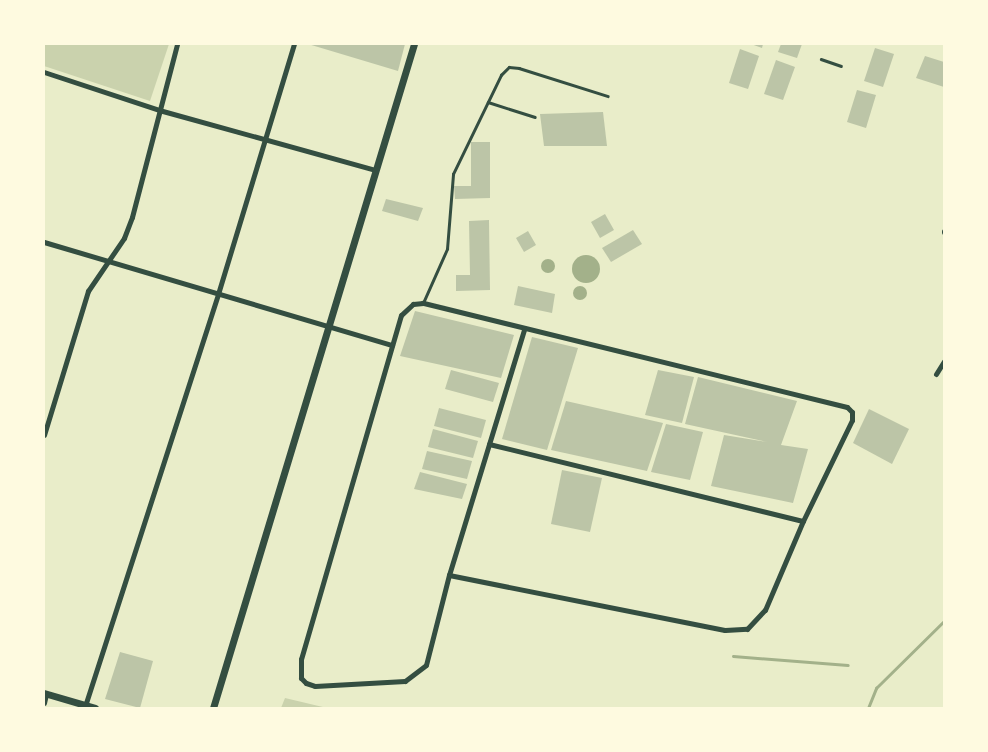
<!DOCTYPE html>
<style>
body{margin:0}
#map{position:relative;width:988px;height:752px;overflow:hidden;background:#e9edc9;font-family:Montserrat,sans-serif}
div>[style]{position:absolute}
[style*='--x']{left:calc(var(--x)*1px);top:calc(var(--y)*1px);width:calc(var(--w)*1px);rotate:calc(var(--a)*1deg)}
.green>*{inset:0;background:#cad2ad}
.water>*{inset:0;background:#a3b18a}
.round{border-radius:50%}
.stream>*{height:3px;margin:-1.5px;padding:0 1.5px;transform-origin:1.5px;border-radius:1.5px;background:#a3b18a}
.building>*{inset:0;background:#bcc5a7}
.service>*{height:2.5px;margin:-1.25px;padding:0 1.25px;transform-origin:1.25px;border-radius:1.25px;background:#344e41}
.minor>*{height:5px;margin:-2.5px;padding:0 2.5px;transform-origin:2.5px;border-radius:2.5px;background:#344e41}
.secondary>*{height:7px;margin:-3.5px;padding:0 3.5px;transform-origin:3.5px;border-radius:3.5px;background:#344e41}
span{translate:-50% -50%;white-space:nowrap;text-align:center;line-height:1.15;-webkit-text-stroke:5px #fefae0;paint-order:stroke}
.frame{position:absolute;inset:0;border:45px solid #fefae0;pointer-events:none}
</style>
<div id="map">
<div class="green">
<div style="clip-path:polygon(44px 44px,169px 44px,150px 101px,44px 66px)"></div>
<div style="clip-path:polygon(285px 698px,327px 708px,281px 708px)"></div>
</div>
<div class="water">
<div class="round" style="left:572px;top:255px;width:28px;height:28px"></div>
<div class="round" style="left:541px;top:259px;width:14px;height:14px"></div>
<div class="round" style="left:573px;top:286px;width:14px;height:14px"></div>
</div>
<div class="stream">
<div style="--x:733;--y:656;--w:115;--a:4.5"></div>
<div style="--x:868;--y:708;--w:22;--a:-68"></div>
<div style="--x:876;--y:688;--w:95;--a:-44.6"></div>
</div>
<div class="building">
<div style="clip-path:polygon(308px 44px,405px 44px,398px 71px)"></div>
<div style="clip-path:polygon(751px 44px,763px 44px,762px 48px)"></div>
<div style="clip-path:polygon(781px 44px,802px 44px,797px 58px,778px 52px)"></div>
<div style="clip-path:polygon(875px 48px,894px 54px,883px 87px,864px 81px)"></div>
<div style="clip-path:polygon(740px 49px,759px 56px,748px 89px,729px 83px)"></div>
<div style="clip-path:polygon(925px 56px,944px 62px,944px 87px,916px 78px)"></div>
<div style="clip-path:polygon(776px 60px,795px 67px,783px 100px,764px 94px)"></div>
<div style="clip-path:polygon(857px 90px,876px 95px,866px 128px,847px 122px)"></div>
<div style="clip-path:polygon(603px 112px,607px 146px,544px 146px,540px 114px)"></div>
<div style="clip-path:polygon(471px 142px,490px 142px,490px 198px,455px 199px,454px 186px,471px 186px)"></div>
<div style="clip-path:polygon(386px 199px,423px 208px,418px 221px,382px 211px)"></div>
<div style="clip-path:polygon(605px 214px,614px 230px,600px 238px,591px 222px)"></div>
<div style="clip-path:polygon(489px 220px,490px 290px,456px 291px,456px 275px,470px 275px,469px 221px)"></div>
<div style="clip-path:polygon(633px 230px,642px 244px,611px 262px,602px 248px)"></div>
<div style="clip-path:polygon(528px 231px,536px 245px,524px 252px,516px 238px)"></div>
<div style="clip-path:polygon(518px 286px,555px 294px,552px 313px,514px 305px)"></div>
<div style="clip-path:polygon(415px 311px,514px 335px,501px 378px,400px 356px)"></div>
<div style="clip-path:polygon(532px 337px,578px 348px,547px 450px,502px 439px)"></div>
<div style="clip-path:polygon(451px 370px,499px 383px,493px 402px,445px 389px)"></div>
<div style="clip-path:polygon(658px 370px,694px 377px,682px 423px,645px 415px)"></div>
<div style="clip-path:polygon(698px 377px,797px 401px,781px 445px,808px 449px,793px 503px,711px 486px,724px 435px,767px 442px,685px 424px)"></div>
<div style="clip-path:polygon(566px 401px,663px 423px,647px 471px,551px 450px)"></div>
<div style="clip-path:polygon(439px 408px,486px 420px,481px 438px,434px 426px)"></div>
<div style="clip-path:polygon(869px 409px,909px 429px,892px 464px,853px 443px)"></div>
<div style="clip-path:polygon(666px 424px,703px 432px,690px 480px,651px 472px)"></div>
<div style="clip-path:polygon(433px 429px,478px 441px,473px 458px,428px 447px)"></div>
<div style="clip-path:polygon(427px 451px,472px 461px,467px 479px,422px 469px)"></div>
<div style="clip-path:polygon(562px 470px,602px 478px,590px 532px,551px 524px)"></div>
<div style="clip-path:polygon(420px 472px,467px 484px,462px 499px,414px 489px)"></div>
<div style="clip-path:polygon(120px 652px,153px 661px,140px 708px,105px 699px)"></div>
</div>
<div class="service">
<div style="--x:821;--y:59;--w:21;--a:19"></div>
<div style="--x:488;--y:102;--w:49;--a:17.7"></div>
<div style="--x:423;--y:303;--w:59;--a:-66"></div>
<div style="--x:447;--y:249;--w:75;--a:-85.4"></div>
<div style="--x:453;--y:174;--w:110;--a:-64.1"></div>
<div style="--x:501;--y:75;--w:11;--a:-45"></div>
<div style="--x:509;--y:67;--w:10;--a:6"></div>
<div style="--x:519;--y:68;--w:93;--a:17.5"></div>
</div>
<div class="minor">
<div style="--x:44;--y:72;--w:121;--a:18.3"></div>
<div style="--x:159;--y:110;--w:225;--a:15.5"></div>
<div style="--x:944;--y:231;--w:1;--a:90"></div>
<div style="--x:44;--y:242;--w:363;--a:16.5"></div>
<div style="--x:936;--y:374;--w:15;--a:-58"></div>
<div style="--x:44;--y:435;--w:151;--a:-73"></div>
<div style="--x:88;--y:291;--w:64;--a:-55.8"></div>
<div style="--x:124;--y:238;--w:22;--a:-69"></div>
<div style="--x:132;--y:217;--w:179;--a:-75.4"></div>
<div style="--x:489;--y:444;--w:323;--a:13.8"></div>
<div style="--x:449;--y:575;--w:281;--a:11.3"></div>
<div style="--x:725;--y:630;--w:22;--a:-3"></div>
<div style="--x:747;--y:629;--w:26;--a:-47"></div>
<div style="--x:765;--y:610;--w:97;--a:-66.9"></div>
<div style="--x:803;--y:521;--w:112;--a:-64.1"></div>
<div style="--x:852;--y:420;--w:8;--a:-90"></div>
<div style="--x:852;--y:412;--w:7;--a:-135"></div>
<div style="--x:847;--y:407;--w:437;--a:-166.2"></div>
<div style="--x:423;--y:303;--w:10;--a:174"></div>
<div style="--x:413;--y:304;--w:16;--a:137"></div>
<div style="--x:401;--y:315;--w:358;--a:106.2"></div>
<div style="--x:301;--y:659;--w:19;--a:90"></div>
<div style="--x:301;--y:678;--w:7;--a:45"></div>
<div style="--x:306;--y:683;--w:9;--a:18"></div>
<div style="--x:315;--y:686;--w:90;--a:-3.2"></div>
<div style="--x:405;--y:681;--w:26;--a:-37"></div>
<div style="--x:426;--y:665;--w:93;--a:-75.7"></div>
<div style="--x:449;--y:575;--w:257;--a:-73"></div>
<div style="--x:44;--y:703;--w:9;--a:-77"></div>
<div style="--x:85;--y:706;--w:433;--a:-72.1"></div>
<div style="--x:218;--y:294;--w:261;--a:-73.1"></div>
</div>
<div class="secondary">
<div style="--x:44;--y:693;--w:53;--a:16.4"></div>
<div style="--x:213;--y:708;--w:694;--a:-73.16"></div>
</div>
<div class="frame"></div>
</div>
